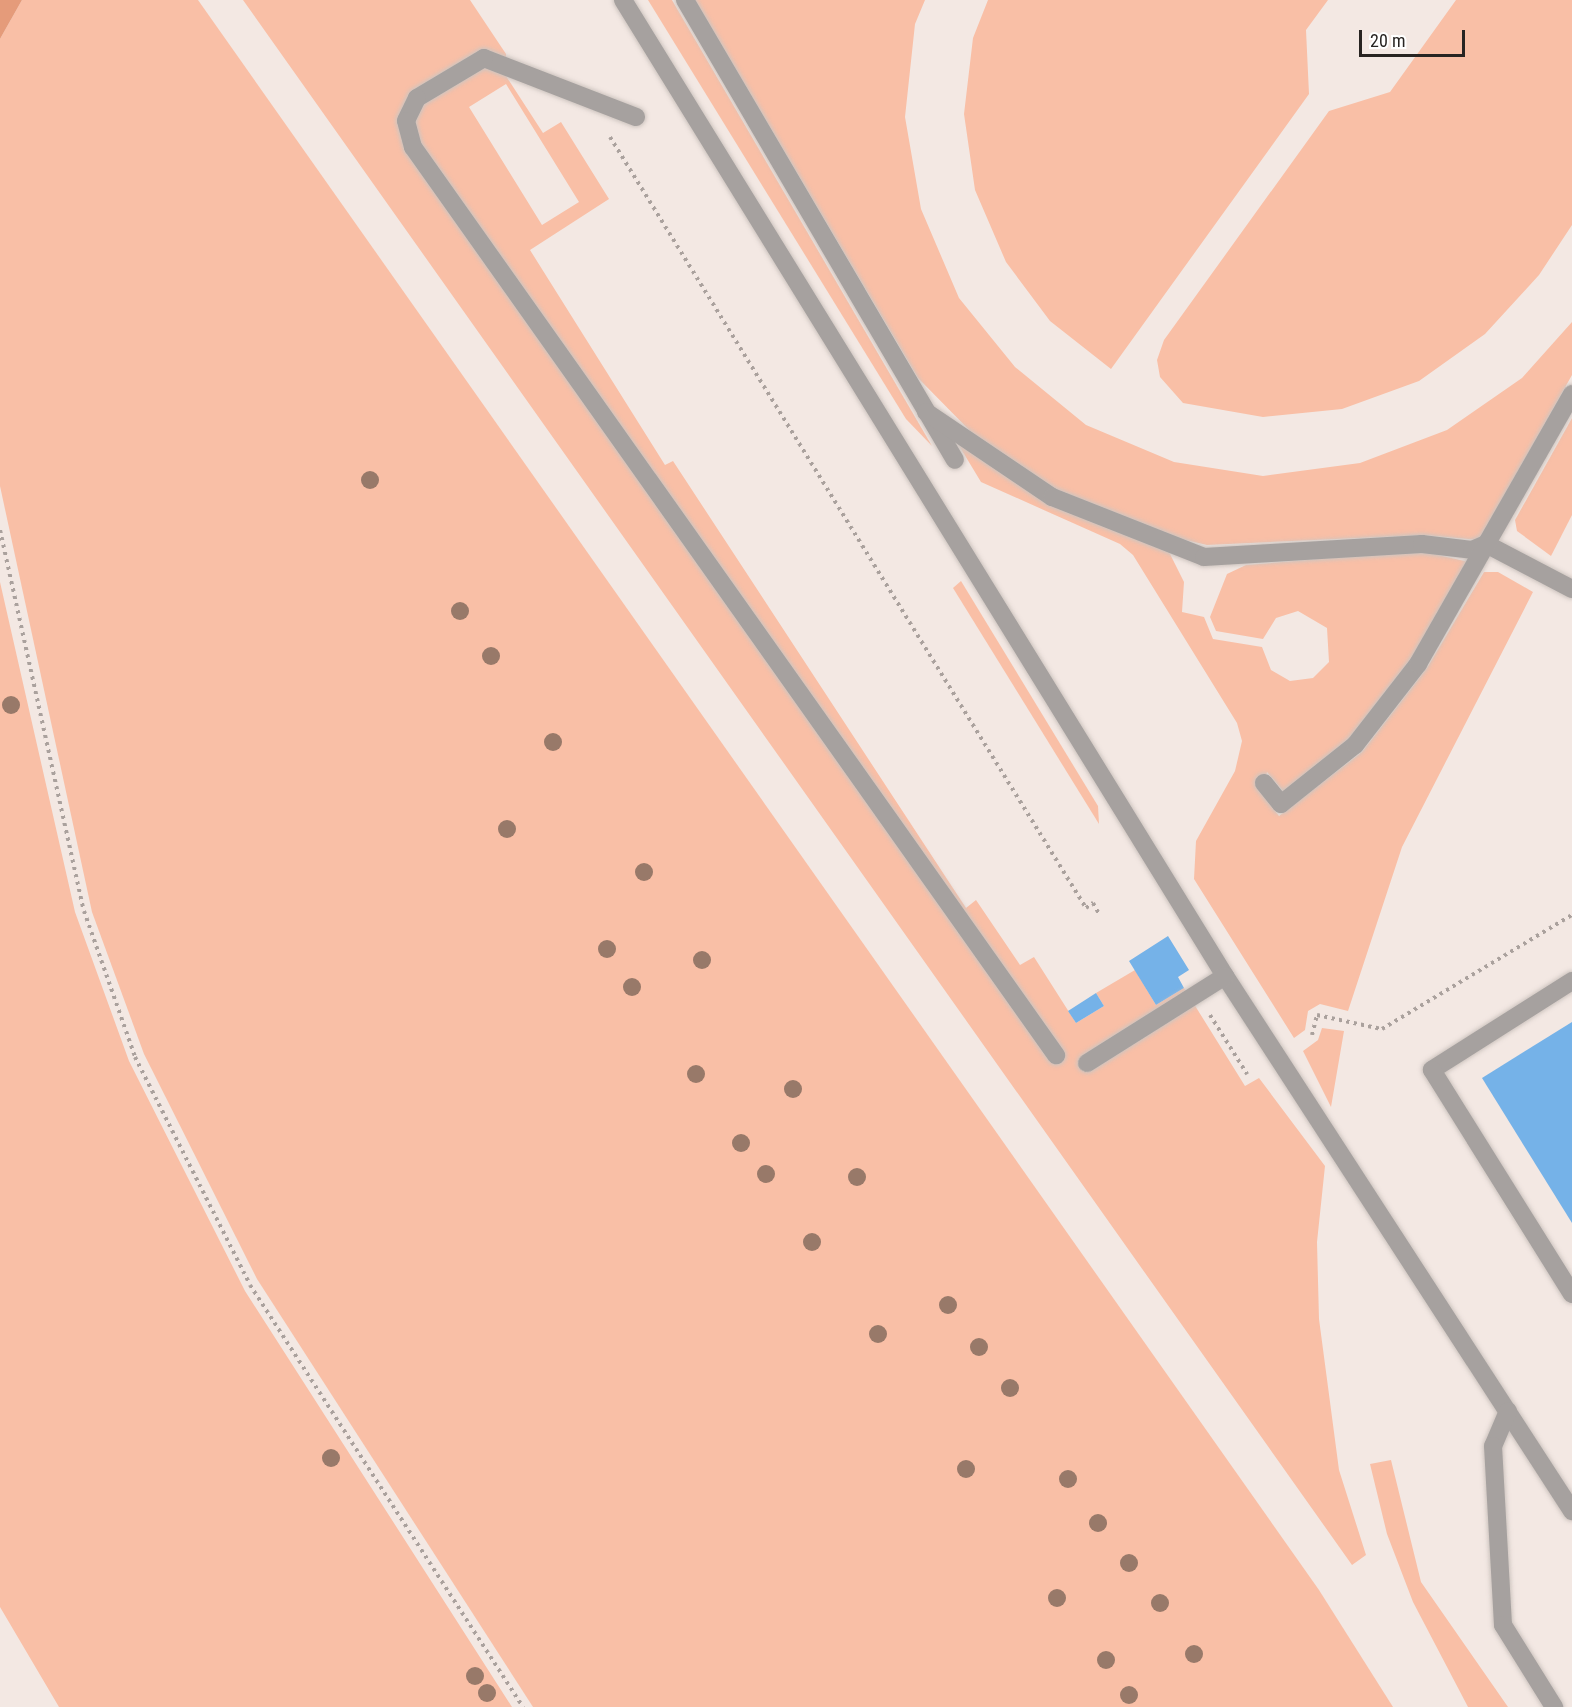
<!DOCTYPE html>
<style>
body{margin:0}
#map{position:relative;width:1572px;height:1707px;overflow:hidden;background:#f3e8e3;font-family:"Roboto Condensed",sans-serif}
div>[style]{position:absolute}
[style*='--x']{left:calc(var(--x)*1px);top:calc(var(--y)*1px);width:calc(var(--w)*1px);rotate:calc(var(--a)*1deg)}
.green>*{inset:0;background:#f9bfa6}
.forest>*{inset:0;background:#e59b7a}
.building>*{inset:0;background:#75b2e8}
.path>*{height:4px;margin-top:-2px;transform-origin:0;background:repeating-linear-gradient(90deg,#aaa19d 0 3px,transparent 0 7.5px)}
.roads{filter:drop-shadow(0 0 2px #cec5c0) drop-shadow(0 0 2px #cec5c0)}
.minor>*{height:18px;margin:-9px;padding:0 9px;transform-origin:9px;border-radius:9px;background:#a6a19f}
.trees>*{width:18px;height:18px;margin:-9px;border-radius:50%;background:#987969}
span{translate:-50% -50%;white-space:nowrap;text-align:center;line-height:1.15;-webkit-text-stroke:5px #fff;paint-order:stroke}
.scale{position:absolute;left:1359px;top:30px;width:106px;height:27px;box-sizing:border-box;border:3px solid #282422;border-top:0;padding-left:8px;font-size:18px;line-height:21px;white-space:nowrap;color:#282422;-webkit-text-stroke:4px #fff;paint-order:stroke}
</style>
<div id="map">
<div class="green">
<div style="clip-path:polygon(22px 0,198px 0,1319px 1590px,1393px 1707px,533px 1707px,257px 1279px,144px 1054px,92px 912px,0 486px,0 39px)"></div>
<div style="clip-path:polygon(evenodd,243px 0,470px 0,506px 54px,506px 76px,543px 133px,561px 122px,609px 199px,530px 250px,665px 465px,673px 461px,966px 908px,976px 900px,1020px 965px,1034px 957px,1076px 1023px,1104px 1006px,1096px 993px,1135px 970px,1156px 1005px,1184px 988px,1245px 1086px,1259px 1078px,1325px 1166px,1317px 1242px,1319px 1319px,1339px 1470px,1366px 1555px,1352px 1565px,243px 0,506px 84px,579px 202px,542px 225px,469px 107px,506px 84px)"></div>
<div style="clip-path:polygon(648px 0,672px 0,932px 446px,906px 419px)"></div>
<div style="clip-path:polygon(695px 0,925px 0,915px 24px,905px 117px,921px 209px,959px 298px,1015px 367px,1086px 425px,1174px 462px,1263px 476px,1360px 463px,1447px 430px,1522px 378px,1572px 322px,1572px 375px,1479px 540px,1424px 535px,1207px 545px,1168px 536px,1050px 489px,979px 440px,918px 378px)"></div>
<div style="clip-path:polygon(988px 0,1328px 0,1306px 30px,1309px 94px,1111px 369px,1050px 321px,1006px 262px,975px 190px,964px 114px,973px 38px)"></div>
<div style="clip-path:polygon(1456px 0,1572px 0,1572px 225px,1539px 275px,1485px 334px,1419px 381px,1342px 409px,1263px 417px,1183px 403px,1160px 377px,1157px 360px,1164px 340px,1329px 111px,1390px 92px)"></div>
<div style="clip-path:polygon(1572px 418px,1572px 515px,1551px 556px,1517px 531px,1515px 520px)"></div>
<div style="clip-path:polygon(955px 439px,1169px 552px,1184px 582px,1182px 612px,1204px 617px,1213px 639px,1262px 647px,1271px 670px,1290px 681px,1313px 678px,1329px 662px,1327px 628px,1298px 611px,1276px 618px,1263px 639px,1216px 631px,1210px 617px,1227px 574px,1246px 565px,1420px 551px,1469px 562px,1412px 657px,1349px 738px,1284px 792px,1267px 772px,1262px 794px,1279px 816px,1362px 752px,1427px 668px,1484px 572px,1498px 572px,1533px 592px,1402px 847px,1348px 1011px,1320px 1004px,1308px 1011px,1305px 1030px,1294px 1038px,1194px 879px,1196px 841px,1235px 771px,1242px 741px,1237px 723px,1133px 555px,1120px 544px,981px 482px)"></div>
<div style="clip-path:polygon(961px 581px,1098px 806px,1099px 824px,953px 588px)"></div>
<div style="clip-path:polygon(0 582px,75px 912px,129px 1061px,245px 1291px,512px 1707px,59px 1707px,0 1607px)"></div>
<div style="clip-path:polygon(1322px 1028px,1344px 1031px,1331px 1107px,1303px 1051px,1318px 1040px)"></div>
<div style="clip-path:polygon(1391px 1460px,1421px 1582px,1508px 1707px,1468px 1707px,1413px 1602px,1387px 1534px,1370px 1464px)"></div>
</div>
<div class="forest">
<div style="clip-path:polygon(0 0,22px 0,0 39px)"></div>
</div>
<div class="building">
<div style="clip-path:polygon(1168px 936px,1189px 970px,1178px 977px,1184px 988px,1156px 1005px,1129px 961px)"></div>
<div style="clip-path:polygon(1096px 993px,1104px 1006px,1076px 1023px,1068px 1011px)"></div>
<div style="clip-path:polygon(1572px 1022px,1572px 1223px,1482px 1078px)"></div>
</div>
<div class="path">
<div style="--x:610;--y:137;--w:906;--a:58.31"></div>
<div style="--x:1086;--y:908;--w:9;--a:-36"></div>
<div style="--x:1093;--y:903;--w:13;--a:61"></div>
<div style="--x:0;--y:530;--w:390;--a:77.6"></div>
<div style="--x:84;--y:911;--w:155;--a:70.7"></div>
<div style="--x:135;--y:1057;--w:255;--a:63.2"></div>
<div style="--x:250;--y:1285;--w:503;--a:57.1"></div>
<div style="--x:1210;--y:1015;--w:70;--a:57.9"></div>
<div style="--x:1312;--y:1035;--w:21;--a:-76"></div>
<div style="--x:1317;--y:1015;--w:66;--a:12.2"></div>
<div style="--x:1382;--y:1029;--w:222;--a:-31"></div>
</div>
<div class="roads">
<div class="minor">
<div style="--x:623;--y:0;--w:1147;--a:58.33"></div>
<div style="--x:1225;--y:976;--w:638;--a:57.03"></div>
<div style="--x:685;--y:0;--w:533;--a:59.59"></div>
<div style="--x:636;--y:117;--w:163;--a:-158.8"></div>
<div style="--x:484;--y:58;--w:78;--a:149.2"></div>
<div style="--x:417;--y:98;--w:25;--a:116"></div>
<div style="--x:406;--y:121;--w:27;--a:75"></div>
<div style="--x:413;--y:147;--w:1113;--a:54.7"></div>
<div style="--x:926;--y:412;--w:152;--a:34"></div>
<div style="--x:1052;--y:497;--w:163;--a:21.5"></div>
<div style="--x:1204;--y:557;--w:218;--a:-3.4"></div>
<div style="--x:1422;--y:544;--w:50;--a:6.8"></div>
<div style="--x:1472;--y:550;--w:15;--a:-23"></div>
<div style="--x:1486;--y:544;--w:97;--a:27.6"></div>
<div style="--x:1264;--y:783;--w:27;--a:51"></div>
<div style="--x:1281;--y:804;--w:95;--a:-38.6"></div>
<div style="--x:1355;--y:745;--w:103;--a:-52.1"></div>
<div style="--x:1418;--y:664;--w:311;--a:-60.3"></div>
<div style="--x:1572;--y:981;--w:166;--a:147.6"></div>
<div style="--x:1432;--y:1070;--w:264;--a:58"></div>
<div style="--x:1087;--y:1063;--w:163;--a:-32.2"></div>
<div style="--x:1508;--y:1411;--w:38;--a:113"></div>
<div style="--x:1493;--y:1446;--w:179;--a:86.8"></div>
<div style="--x:1503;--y:1625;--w:97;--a:58.1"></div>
</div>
</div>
<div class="trees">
<div style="left:370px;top:480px"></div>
<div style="left:460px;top:611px"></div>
<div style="left:491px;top:656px"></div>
<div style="left:11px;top:705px"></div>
<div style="left:553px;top:742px"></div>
<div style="left:507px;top:829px"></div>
<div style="left:644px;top:872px"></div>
<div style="left:607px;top:949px"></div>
<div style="left:702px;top:960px"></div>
<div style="left:632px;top:987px"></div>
<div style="left:696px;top:1074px"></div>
<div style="left:793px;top:1089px"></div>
<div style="left:741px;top:1143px"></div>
<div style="left:766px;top:1174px"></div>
<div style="left:857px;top:1177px"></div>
<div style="left:812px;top:1242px"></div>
<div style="left:948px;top:1305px"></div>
<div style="left:878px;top:1334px"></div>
<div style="left:979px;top:1347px"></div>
<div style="left:1010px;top:1388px"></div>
<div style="left:331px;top:1458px"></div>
<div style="left:966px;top:1469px"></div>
<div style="left:1068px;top:1479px"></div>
<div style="left:1098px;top:1523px"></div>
<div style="left:1129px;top:1563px"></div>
<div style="left:1057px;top:1598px"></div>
<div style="left:1160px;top:1603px"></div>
<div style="left:1194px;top:1654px"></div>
<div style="left:1106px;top:1660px"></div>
<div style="left:475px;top:1676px"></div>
<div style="left:487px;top:1693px"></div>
<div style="left:1129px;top:1695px"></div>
</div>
<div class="scale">20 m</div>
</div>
